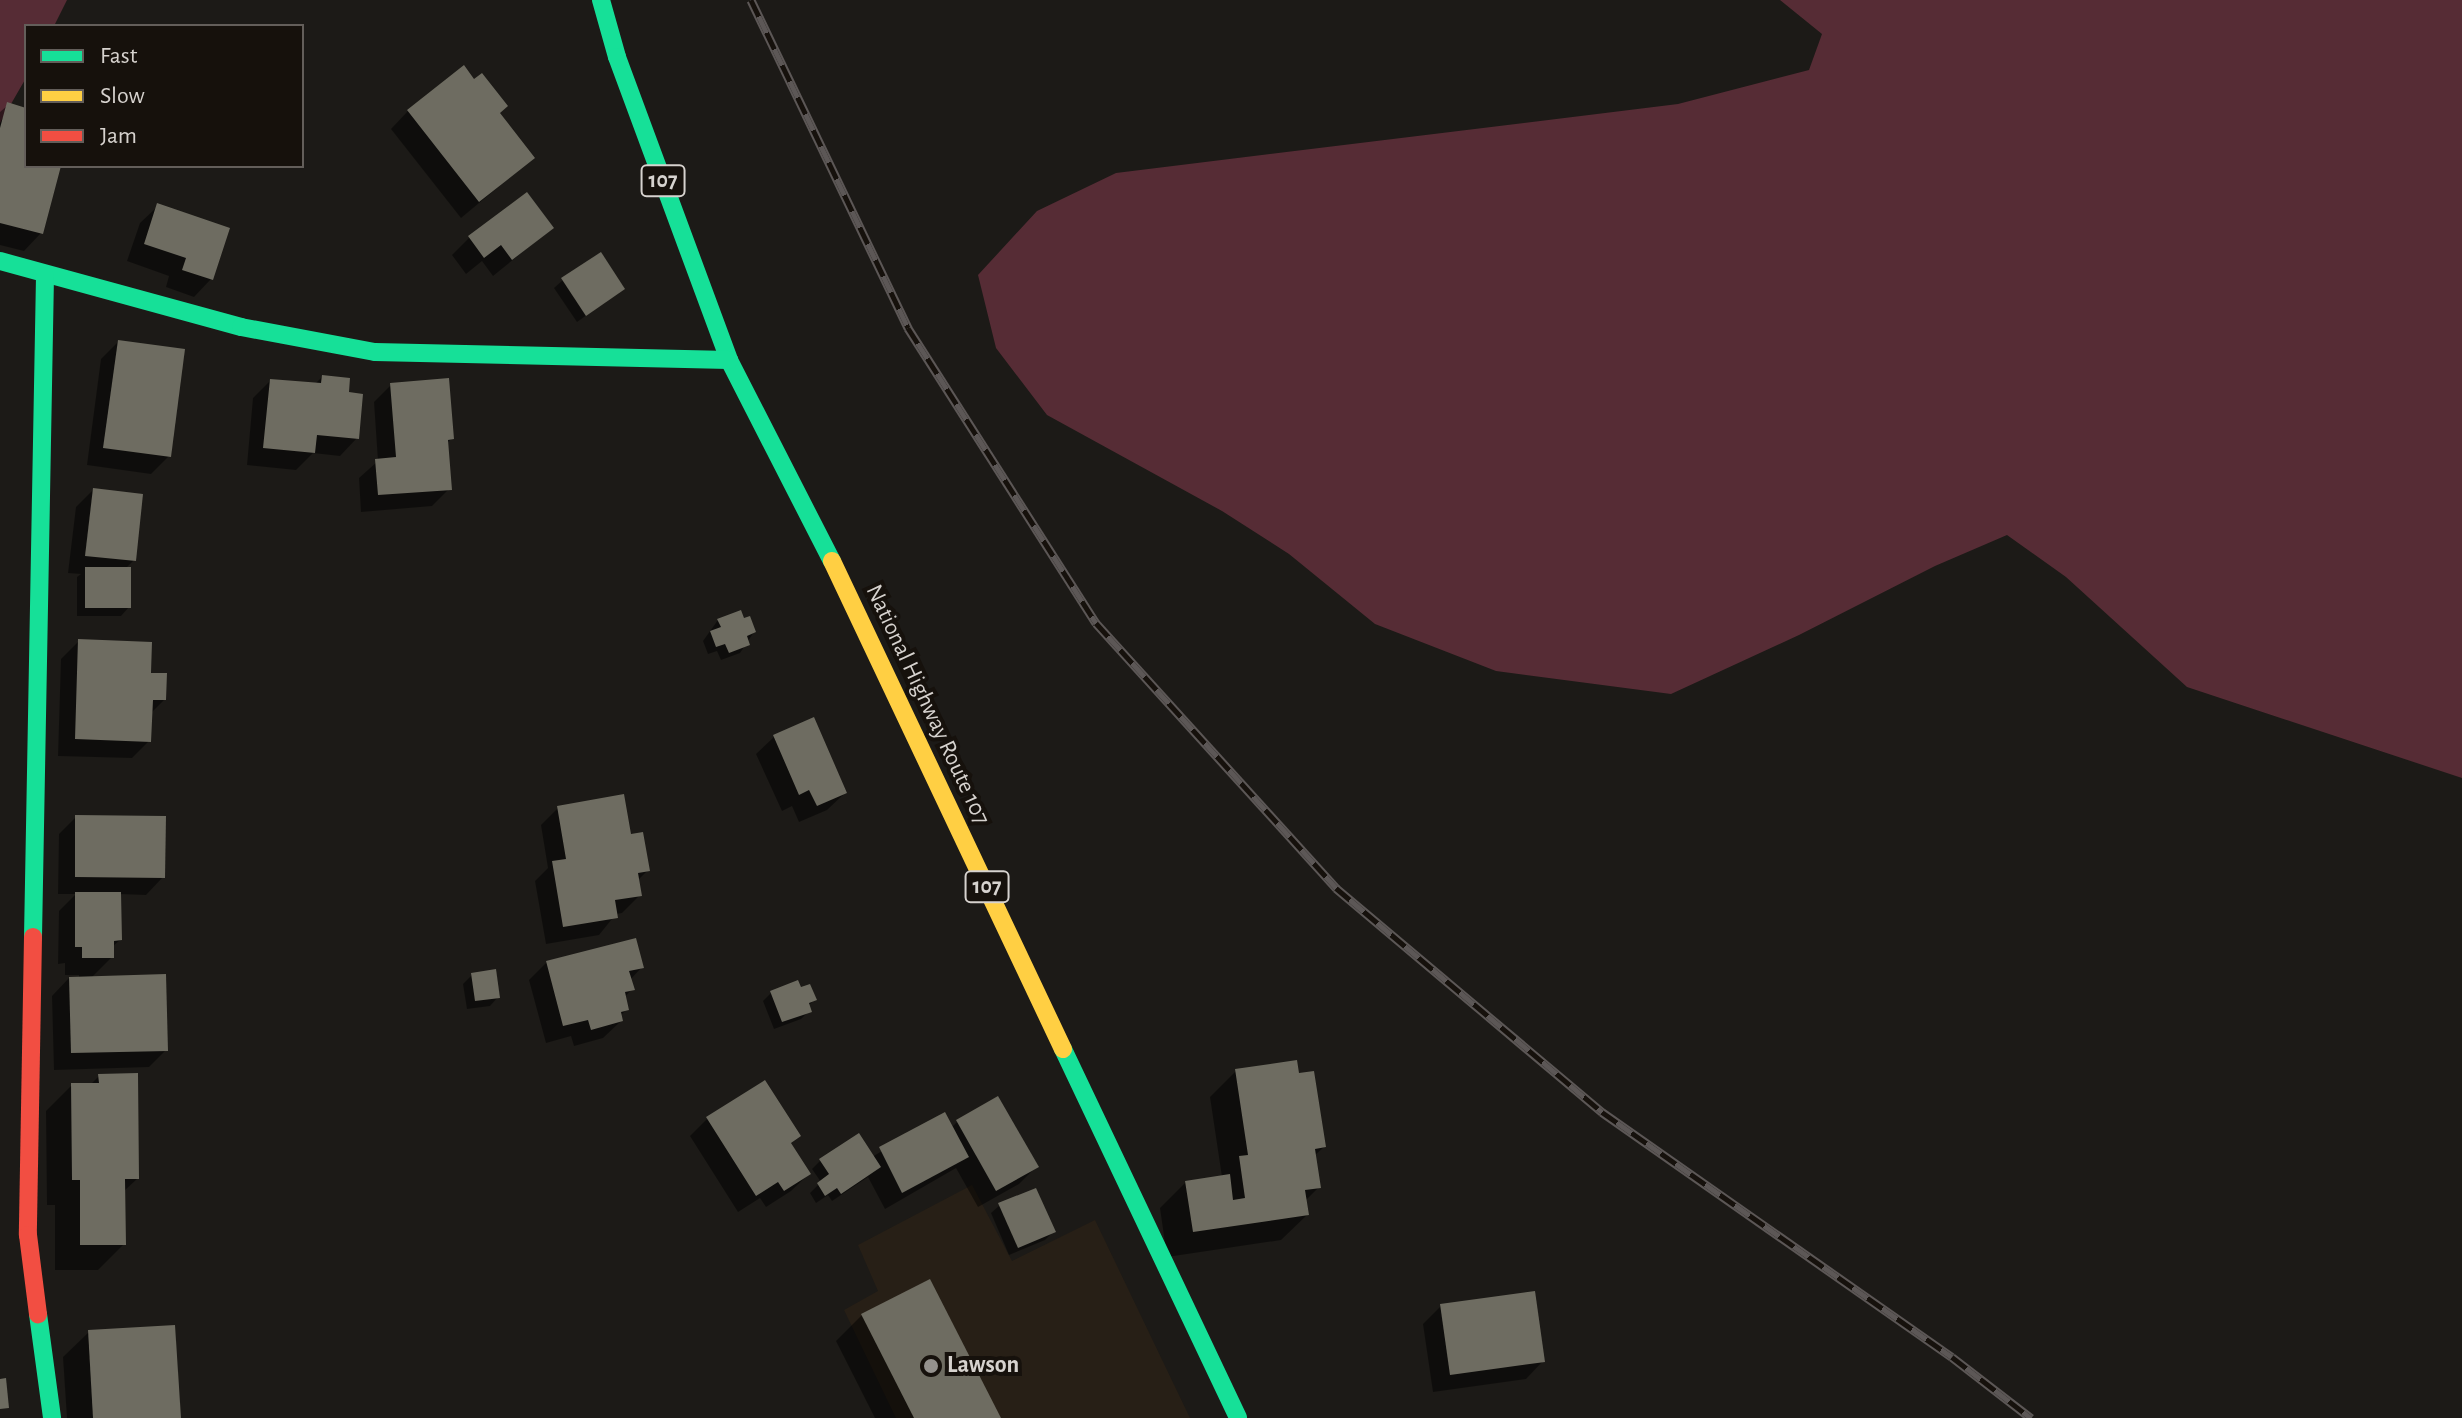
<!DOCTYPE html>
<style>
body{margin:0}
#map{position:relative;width:2462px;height:1418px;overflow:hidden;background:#1c1a17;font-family:"Alegreya Sans",sans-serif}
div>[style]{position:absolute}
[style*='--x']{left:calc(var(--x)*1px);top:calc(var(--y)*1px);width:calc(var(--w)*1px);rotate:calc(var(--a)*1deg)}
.built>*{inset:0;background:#271f16}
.forest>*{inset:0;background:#562c35}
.shadow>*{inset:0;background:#0007}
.building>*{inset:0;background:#6e6c61}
.fast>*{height:18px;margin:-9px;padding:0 9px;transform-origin:9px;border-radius:9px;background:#16e098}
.slow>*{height:18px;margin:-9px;padding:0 9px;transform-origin:9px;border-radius:9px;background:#ffcf43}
.jam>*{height:18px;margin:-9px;padding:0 9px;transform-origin:9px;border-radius:9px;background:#f24e42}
.rail>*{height:9px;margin-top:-4.5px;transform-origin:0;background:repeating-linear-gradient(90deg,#16110c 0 18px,#5c5756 0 36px);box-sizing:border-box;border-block:2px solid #5c5756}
.dots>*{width:22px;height:22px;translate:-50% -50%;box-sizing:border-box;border:4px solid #16110c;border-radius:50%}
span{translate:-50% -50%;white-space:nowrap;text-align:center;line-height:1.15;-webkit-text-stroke:8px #16110c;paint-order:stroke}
.shield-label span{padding:2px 6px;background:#16110c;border:2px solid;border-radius:6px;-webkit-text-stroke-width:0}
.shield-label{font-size:22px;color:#d6d2ce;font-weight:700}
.street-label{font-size:24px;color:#d6d2ce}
.poi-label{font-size:24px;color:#d6d2ce;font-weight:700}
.left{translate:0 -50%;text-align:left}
.legend{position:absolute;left:24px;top:24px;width:280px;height:144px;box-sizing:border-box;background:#16110c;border:2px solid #635e5a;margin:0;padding:10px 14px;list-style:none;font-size:24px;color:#d6d2ce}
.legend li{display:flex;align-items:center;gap:16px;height:40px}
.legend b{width:40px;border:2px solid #635e5a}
</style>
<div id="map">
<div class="built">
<div style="clip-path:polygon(972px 1185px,1012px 1261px,1095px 1220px,1190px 1418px,896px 1418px,844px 1310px,878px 1291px,858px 1245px)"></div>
</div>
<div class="forest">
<div style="clip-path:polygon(0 0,67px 0,54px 26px,26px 26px,26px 78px,0 123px)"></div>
<div style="clip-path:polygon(1780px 0,2462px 0,2462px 778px,2187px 687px,2066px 577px,2007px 535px,1935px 566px,1799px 635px,1671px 694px,1496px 671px,1375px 624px,1289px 554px,1222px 511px,1047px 415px,996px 348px,978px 275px,1037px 211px,1116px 173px,1678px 104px,1809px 70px,1822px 34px)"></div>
</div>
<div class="shadow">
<div style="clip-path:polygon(8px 105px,26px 110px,26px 166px,59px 166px,41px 233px,24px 251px,0 245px,0 112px)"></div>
<div style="clip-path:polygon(408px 111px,533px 158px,461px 218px,391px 129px)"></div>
<div style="clip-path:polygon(158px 206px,211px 279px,194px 297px,166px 287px,169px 276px,127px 261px,140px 223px)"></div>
<div style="clip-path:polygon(552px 228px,493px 276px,482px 261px,466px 274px,452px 255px,469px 238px)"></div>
<div style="clip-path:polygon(563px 280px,623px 289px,577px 322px,554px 288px)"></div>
<div style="clip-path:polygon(118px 342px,169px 456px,151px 474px,87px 465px,101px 359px)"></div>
<div style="clip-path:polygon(322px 377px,347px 394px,357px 438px,340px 456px,313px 453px,296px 470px,247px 465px,253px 398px,270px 381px,314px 385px)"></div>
<div style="clip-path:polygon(391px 385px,452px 438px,446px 444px,449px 489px,432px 506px,361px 512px,359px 478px,378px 461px,374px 402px)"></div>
<div style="clip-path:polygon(93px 490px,134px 560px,125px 569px,129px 607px,121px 616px,77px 616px,77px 577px,81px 574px,68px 573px,76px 507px)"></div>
<div style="clip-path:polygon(718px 620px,754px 632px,740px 653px,721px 660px,717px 651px,708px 654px,703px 641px)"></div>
<div style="clip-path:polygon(79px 641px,149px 675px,164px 700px,150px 714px,149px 741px,132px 758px,58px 756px,61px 659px)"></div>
<div style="clip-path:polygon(774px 737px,845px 793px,827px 810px,799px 822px,792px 806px,782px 811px,756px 754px)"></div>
<div style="clip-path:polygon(558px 808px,630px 837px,648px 870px,637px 881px,640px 895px,622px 913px,616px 914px,599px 935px,546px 944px,535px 881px,548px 868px,541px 825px)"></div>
<div style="clip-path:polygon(76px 817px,163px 877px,146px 895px,119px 894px,120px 940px,112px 947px,112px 957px,91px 978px,166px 1050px,149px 1067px,54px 1070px,52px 996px,69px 978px,79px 978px,79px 975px,65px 975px,65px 963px,58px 964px,59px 911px,76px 894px,58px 894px,59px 834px)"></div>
<div style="clip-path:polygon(547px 962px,642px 967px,630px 980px,632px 989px,624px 998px,627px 1009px,620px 1016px,621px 1021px,603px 1038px,574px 1046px,571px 1036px,546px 1043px,529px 980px)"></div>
<div style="clip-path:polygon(472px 975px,498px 997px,490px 1006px,467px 1009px,463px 984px)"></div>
<div style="clip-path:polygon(800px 990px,814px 1000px,808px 1006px,809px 1011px,801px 1019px,774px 1029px,763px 1001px,771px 993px)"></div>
<div style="clip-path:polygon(1236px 1071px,1297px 1075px,1324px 1147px,1314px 1156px,1319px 1187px,1305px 1201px,1307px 1215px,1281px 1240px,1167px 1257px,1160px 1208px,1186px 1182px,1222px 1177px,1210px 1097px)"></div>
<div style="clip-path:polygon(99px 1076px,137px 1179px,123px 1192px,124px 1244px,98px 1270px,55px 1270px,55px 1205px,47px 1205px,46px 1111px,72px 1085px,90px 1085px)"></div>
<div style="clip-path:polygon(944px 1114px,951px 1128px,957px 1122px,1036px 1167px,1019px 1184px,978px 1207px,956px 1168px,885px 1209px,868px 1177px,832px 1201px,828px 1195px,816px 1203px,810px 1193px,821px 1182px,812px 1169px,820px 1161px,872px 1157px)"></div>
<div style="clip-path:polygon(707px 1119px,798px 1136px,790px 1145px,809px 1174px,791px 1191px,766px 1207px,760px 1198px,738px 1212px,690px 1136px)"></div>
<div style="clip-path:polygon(1000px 1205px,1053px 1232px,1045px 1240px,1009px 1255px,991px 1213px)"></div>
<div style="clip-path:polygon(1441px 1306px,1543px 1361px,1526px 1379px,1433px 1392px,1423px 1324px)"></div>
<div style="clip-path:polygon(862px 1315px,998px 1418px,875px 1418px,836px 1341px)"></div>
<div style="clip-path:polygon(89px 1332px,179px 1418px,67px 1418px,63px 1357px)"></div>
</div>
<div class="building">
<div style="clip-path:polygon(464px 65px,474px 79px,482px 73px,508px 106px,500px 113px,535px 158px,479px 202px,407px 110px)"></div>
<div style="clip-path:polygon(7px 102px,26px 108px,26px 166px,61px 166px,43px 234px,0 223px,0 128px)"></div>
<div style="clip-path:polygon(527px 192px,554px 228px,512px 260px,501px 245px,484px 258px,468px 236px)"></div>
<div style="clip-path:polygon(157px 203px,230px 228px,213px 280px,182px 270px,186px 258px,144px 244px)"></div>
<div style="clip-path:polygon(601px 252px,625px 289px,586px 316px,561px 278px)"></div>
<div style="clip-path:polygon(118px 340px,185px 349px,171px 457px,103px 448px)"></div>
<div style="clip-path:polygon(322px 375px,350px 378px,349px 392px,363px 394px,359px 439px,317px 435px,315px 453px,263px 448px,270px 379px,321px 383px)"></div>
<div style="clip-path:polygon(449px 378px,454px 439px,448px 440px,452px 490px,378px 495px,375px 459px,396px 457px,390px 383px)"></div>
<div style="clip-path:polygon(93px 488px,143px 494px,136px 561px,85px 556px)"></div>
<div style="clip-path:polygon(85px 567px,131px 567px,131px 608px,85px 608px)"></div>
<div style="clip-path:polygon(741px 610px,744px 618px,750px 616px,756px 632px,747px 636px,750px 645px,729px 653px,725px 644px,716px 647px,710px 631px,721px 627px,717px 619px)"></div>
<div style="clip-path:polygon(78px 639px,152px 642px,151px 673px,167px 673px,166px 700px,153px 700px,151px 742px,75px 739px)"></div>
<div style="clip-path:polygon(814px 717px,847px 793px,817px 806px,809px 790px,799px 795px,773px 735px)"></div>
<div style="clip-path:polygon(624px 794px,631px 834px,643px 832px,650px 871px,638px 873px,642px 896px,615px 900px,618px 918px,563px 927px,552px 861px,566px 859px,557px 806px)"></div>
<div style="clip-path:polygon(75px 815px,166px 816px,165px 878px,75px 877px)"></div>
<div style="clip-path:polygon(75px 892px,121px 892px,122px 940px,114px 941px,114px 958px,82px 958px,82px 947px,75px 947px)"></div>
<div style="clip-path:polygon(636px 938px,644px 968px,629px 971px,635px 990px,625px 992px,629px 1010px,621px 1012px,623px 1021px,591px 1030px,588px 1020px,563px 1026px,546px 961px)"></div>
<div style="clip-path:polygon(496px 969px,500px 998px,475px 1001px,471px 973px)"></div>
<div style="clip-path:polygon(166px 974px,168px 1051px,71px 1053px,69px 977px)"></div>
<div style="clip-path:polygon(798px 980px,801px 987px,810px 984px,817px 1000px,809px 1003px,812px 1012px,782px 1022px,770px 991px)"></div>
<div style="clip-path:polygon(1297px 1060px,1299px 1073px,1314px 1071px,1326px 1147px,1315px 1149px,1321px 1188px,1305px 1190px,1309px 1215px,1193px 1232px,1185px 1181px,1230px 1174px,1233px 1200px,1245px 1198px,1239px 1156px,1248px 1155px,1235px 1069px)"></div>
<div style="clip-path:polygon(138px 1073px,139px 1179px,125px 1179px,126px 1245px,80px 1245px,80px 1180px,72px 1180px,71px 1083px,99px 1083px,98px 1074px)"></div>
<div style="clip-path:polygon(765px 1080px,801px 1136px,791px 1143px,811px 1174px,784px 1191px,778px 1182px,756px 1196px,706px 1117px)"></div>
<div style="clip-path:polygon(998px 1096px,1039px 1167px,996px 1191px,956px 1120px)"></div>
<div style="clip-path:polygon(945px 1112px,969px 1157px,902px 1193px,879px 1147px)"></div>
<div style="clip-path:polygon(859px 1133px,881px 1167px,841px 1194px,837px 1188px,825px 1196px,817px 1183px,829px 1174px,819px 1159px)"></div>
<div style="clip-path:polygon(1036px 1188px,1056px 1232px,1018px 1248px,998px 1203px)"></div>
<div style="clip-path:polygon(930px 1279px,1001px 1418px,914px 1418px,861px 1314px)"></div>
<div style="clip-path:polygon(1535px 1291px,1545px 1362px,1450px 1375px,1440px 1304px)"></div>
<div style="clip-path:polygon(175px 1325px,181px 1418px,93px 1418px,88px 1330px)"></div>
<div style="clip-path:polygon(6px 1378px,9px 1408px,0 1409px,0 1379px)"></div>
</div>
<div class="fast">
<div style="--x:601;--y:0;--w:59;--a:74.3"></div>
<div style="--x:617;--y:57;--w:323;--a:69.7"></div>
<div style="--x:729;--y:360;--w:226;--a:62.9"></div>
<div style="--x:0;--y:261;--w:250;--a:15.3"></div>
<div style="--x:241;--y:327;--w:136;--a:10.6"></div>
<div style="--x:375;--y:352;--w:354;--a:1.3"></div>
<div style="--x:33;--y:937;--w:661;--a:-88.96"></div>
<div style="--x:1063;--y:1049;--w:408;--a:64.6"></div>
<div style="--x:38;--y:1314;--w:105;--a:82.3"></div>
</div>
<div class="slow">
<div style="--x:832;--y:561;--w:540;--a:64.67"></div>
</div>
<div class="jam">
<div style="--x:33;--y:937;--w:298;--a:91"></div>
<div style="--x:28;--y:1235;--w:80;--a:82.8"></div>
</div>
<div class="rail">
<div style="--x:751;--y:0;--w:364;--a:64.4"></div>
<div style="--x:908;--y:328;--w:350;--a:57.5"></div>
<div style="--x:1096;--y:623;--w:358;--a:47.8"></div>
<div style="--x:1336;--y:888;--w:348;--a:40.1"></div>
<div style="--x:1602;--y:1112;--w:427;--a:35"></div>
<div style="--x:1952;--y:1357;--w:100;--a:37.7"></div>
</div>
<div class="dots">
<div style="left:931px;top:1366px;background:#95928e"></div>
</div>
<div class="shield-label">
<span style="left:663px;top:181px">107</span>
<span style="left:987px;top:887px">107</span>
</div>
<div class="street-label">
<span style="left:927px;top:705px;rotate:65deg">National Highway Route 107</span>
</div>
<div class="poi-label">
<span class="left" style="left:947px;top:1366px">Lawson</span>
</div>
<ul class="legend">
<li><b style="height:10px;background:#16e098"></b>Fast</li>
<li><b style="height:10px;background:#ffcf43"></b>Slow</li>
<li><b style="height:10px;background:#f24e42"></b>Jam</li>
</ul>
</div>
